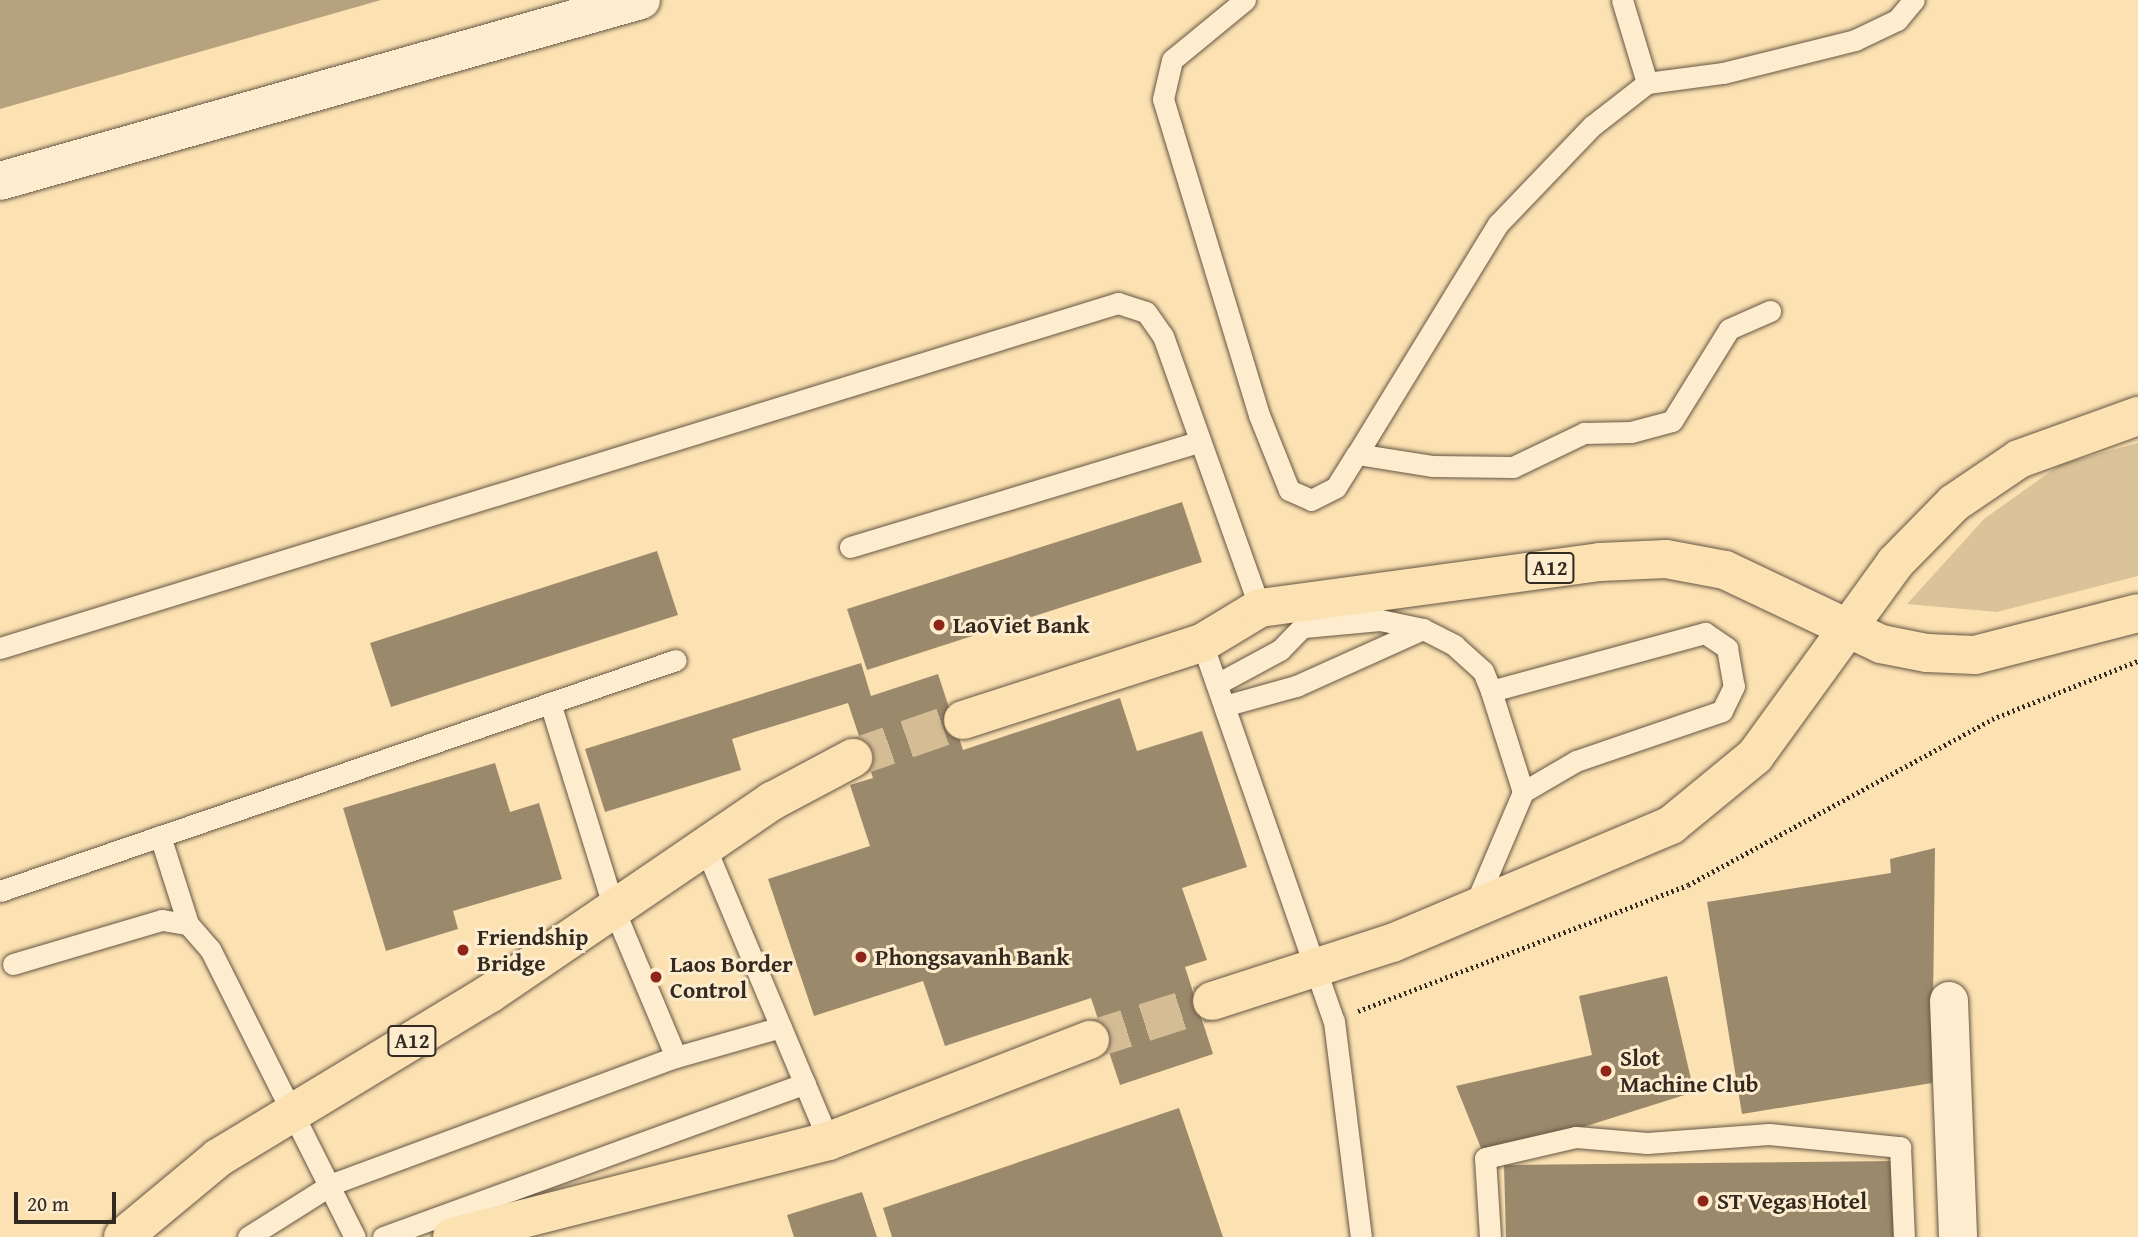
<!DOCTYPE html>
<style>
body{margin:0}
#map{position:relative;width:2138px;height:1237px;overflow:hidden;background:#fce1b2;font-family:"Gentium Book Plus",serif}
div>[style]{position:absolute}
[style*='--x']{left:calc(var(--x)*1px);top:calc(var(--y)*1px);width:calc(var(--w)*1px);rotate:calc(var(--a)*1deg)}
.green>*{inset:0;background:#dac299}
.water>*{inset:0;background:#b7a280}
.building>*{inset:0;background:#9b896c}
.highway-tunnel>*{height:38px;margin-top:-19px;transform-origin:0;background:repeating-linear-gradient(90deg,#d4bc95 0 38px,transparent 0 57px)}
.path>*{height:4.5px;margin-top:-2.25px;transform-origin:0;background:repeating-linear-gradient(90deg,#322920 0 2px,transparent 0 5.5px)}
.roads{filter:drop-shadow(0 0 2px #645744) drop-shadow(0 0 2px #645744)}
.lane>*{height:21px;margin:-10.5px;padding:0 10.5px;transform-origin:10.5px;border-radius:10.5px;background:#fdeccd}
.street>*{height:38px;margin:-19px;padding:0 19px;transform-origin:19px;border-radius:19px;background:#fdeccd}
.highway>*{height:38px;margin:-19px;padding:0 19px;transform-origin:19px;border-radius:19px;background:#fce1b2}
.dots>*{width:19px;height:19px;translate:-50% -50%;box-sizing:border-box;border:4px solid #fdeccd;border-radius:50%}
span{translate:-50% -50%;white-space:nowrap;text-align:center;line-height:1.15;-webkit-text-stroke:6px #fdeccd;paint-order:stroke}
.shield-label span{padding:2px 5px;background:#fdeccd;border:2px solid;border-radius:5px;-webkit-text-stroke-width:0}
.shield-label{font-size:21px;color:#322920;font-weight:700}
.poi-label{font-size:23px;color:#322920;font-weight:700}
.left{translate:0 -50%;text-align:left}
.scale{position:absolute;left:14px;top:1192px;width:102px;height:32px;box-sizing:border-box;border:4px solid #322920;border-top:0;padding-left:9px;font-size:21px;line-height:24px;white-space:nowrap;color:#322920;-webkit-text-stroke:5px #fdeccd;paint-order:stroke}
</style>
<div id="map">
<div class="green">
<div style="clip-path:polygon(2138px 443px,2138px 576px,1997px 612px,1907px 604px,1984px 519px,2061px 464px)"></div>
</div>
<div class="water">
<div style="clip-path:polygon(0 0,381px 0,0 109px)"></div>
</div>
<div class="building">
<div style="clip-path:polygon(1182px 502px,1202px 562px,867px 670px,847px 609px)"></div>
<div style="clip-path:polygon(657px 551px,678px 615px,391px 707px,370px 643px)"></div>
<div style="clip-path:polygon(861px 663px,871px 696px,938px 674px,963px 750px,1120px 698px,1137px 751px,1202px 731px,1247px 867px,1182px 888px,1207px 960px,1185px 967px,1213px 1054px,1120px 1085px,1091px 998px,945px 1046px,923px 981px,814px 1016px,768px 879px,870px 846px,850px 785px,873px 778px,848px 703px,732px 739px,741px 770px,605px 812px,585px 749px)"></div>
<div style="clip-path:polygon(495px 763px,510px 812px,539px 803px,562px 879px,453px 911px,458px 929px,386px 951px,343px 808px)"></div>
<div style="clip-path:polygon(1935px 848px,1932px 1083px,1742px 1114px,1707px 902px,1891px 873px,1890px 859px)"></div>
<div style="clip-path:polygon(1667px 976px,1694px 1092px,1485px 1158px,1456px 1086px,1592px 1055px,1579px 996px)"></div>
<div style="clip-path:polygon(1179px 1108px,1223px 1237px,892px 1237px,883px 1208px)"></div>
<div style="clip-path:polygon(1897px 1161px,1903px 1237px,1506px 1237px,1504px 1165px)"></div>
<div style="clip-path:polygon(862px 1192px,877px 1237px,794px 1237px,787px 1215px)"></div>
</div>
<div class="highway-tunnel">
<div style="--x:853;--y:758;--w:116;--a:-19.1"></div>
<div style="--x:1090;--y:1040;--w:128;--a:-17.7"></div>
</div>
<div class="path">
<div style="--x:1358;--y:1011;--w:353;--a:-20.9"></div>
<div style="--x:1688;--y:885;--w:346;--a:-28.6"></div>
<div style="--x:1992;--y:719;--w:157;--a:-21.7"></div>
</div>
<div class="roads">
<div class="lane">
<div style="--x:1245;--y:0;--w:94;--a:140.6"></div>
<div style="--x:1172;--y:60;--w:40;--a:103"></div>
<div style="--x:1163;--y:99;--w:330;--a:73.1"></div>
<div style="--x:1259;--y:415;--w:81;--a:68.2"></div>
<div style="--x:1289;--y:490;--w:24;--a:24"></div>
<div style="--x:1311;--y:500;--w:28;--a:-27"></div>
<div style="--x:1336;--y:487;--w:39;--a:-58"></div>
<div style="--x:1357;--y:454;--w:77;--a:9"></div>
<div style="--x:1433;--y:466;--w:80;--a:0.7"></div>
<div style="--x:1513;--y:467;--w:79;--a:-25.6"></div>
<div style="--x:1584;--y:433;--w:47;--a:-1.2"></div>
<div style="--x:1631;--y:432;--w:42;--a:-15"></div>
<div style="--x:1672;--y:421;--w:108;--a:-58.2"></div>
<div style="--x:1729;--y:329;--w:45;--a:-23.7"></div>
<div style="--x:1622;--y:0;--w:87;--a:73.2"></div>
<div style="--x:1357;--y:454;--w:270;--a:-58.5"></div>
<div style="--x:1498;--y:224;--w:136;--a:-46.2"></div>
<div style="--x:1592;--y:126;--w:70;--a:-38"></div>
<div style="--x:1647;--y:83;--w:77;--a:-7.5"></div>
<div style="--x:1723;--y:73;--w:136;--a:-14"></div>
<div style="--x:1855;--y:40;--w:47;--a:-25.5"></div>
<div style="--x:1897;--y:20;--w:26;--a:-50"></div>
<div style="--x:850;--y:547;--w:363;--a:-16.8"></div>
<div style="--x:1304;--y:627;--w:76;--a:-5.3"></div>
<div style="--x:1380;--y:620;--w:44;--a:11.8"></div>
<div style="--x:1423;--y:629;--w:35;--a:27"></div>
<div style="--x:1454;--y:645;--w:39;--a:42"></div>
<div style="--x:1483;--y:671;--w:22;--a:68"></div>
<div style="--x:1491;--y:691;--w:222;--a:-15.2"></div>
<div style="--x:1705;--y:633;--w:27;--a:34"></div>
<div style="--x:1727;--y:648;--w:39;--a:80"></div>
<div style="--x:1734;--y:686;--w:28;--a:116"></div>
<div style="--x:1722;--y:711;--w:154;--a:161.1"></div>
<div style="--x:1576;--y:761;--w:61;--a:149.7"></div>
<div style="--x:1523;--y:792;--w:123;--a:113"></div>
<div style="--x:1202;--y:643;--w:400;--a:70.8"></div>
<div style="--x:1334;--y:1021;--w:218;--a:82.9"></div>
<div style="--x:0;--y:648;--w:1170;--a:-17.15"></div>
<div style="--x:1118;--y:303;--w:29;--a:18"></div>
<div style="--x:1146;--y:312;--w:29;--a:55"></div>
<div style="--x:1163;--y:336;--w:289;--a:70.4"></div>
<div style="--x:1217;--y:684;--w:72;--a:-28.4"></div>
<div style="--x:1280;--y:650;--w:46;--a:-45.9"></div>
<div style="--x:1491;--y:691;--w:106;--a:72.4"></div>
<div style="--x:550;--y:703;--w:219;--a:72.7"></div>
<div style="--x:615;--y:912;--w:157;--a:67.2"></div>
<div style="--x:1224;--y:706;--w:75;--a:-15.5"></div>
<div style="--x:1296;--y:686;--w:139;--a:-24.2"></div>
<div style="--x:160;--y:836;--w:92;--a:72.3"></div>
<div style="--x:706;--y:849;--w:317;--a:67.2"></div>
<div style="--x:0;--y:891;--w:714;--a:-18.87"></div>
<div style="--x:13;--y:964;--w:155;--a:-16.5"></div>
<div style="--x:162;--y:920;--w:26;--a:9"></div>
<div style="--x:188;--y:924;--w:33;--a:49"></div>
<div style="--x:210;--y:949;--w:322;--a:63.3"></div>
<div style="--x:248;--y:1237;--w:99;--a:-32.2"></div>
<div style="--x:332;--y:1184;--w:367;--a:-20.3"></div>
<div style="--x:676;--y:1057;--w:109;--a:-15.9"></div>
<div style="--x:383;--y:1237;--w:449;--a:-20"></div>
<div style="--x:1490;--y:1237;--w:79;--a:-93.6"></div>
<div style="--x:1485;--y:1158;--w:93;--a:-13"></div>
<div style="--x:1576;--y:1137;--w:71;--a:4.8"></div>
<div style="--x:1647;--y:1143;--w:122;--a:-4.2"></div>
<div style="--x:1769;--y:1134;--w:132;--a:5.7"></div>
<div style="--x:1900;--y:1147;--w:90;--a:87.5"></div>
</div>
<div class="street">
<div style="--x:0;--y:181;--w:666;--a:-15.77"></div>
<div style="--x:1949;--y:1001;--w:236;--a:87.8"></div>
</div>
<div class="highway">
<div style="--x:963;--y:720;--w:251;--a:-17.9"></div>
<div style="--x:1202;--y:643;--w:68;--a:-31.1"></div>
<div style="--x:1260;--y:608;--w:343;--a:-7.7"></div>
<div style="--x:1600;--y:562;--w:66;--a:-2.6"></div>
<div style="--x:1666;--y:559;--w:60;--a:10.6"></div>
<div style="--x:1725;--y:570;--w:173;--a:25.4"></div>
<div style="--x:1881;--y:644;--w:47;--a:11.1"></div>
<div style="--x:1927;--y:653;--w:48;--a:2.4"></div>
<div style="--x:1975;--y:655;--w:168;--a:-14.4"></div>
<div style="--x:1212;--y:1001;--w:189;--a:-17.9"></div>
<div style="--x:1392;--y:943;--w:303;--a:-22.9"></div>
<div style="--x:1671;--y:825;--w:109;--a:-39.4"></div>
<div style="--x:1755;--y:756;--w:238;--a:-54"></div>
<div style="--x:1895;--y:563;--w:84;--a:-45.5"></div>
<div style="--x:1954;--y:503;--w:78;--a:-34.1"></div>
<div style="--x:2019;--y:459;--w:127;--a:-19.9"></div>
<div style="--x:123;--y:1237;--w:124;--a:-39.7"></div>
<div style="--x:218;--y:1158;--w:317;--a:-31.2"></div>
<div style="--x:489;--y:994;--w:343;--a:-34.3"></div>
<div style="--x:772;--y:801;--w:92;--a:-28"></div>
<div style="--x:452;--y:1237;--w:389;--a:-14.3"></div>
<div style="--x:829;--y:1141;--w:280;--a:-21.2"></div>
</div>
</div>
<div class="dots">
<div style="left:939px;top:625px;background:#8f2418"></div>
<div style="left:463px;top:950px;background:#8f2418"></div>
<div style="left:861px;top:957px;background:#8f2418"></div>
<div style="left:656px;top:977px;background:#8f2418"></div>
<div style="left:1606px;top:1071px;background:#8f2418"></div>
<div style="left:1703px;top:1201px;background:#8f2418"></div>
</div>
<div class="shield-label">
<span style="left:1550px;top:568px">A12</span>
<span style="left:412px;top:1041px">A12</span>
</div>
<div class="poi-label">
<span class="left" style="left:953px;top:625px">LaoViet Bank</span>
<span class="left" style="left:477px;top:950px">Friendship<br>Bridge</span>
<span class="left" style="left:875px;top:957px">Phongsavanh Bank</span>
<span class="left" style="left:670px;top:977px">Laos Border<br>Control</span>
<span class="left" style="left:1620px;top:1071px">Slot<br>Machine Club</span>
<span class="left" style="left:1717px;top:1201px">ST Vegas Hotel</span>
</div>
<div class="scale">20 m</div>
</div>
